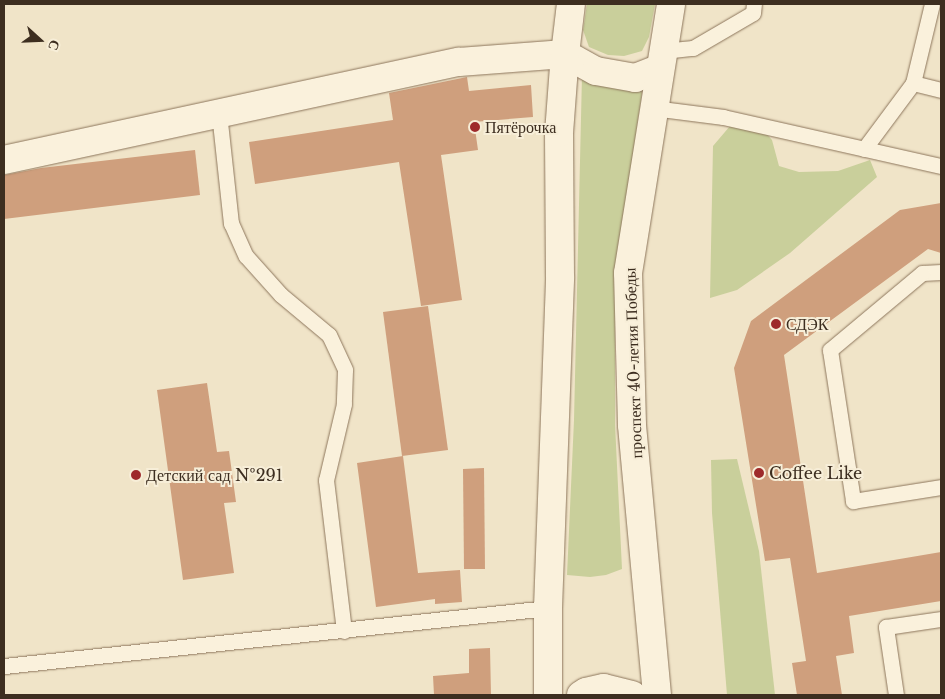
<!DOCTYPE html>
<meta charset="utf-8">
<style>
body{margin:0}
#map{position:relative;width:945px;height:699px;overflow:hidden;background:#f0e4c8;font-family:"Libre Baskerville",serif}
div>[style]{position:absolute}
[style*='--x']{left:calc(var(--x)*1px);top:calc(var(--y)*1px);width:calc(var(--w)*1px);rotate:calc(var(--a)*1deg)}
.green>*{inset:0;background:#c9cf9b}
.building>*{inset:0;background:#cf9f7d}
.roads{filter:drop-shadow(0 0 1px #8d765c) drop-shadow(0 0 1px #8d765c)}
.service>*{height:15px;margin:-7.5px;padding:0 7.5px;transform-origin:7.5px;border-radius:7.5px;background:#faf1dc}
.minor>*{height:28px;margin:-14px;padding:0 14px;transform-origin:14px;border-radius:14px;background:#faf1dc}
.secondary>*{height:28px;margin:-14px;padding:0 14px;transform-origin:14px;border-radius:14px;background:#faf1dc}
.dots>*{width:14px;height:14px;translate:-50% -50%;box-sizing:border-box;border:2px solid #f7eed8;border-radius:50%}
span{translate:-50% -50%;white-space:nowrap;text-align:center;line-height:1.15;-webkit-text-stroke:4px #f7eed8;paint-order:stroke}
.poi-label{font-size:16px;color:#3d2e20}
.left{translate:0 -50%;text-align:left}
.street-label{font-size:16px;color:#3d2e20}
.frame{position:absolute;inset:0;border:5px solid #3d2e20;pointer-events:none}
.north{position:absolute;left:15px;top:15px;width:50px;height:50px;-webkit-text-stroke:4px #f7eed8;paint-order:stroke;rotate:110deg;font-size:14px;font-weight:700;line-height:20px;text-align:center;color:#3d2e20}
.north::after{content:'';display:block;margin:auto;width:18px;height:22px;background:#3d2e20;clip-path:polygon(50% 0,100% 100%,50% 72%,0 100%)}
</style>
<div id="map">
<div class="green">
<div style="clip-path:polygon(587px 4px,655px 4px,649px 37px,642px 51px,624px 56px,608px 55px,589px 47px,583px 30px)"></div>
<div style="clip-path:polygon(582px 75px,643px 87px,615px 275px,615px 424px,622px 569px,606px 575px,590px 577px,567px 575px,574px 420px)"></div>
<div style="clip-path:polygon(759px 125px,772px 140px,779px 166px,799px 172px,838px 171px,870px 160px,877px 177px,790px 253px,737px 290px,710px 298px,713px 146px,730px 126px)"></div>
<div style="clip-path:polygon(737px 459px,759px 551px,775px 695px,727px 695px,712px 513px,711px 460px)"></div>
</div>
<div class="building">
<div style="clip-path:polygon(467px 77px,469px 91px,531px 85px,533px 117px,474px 122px,478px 150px,441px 155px,462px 300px,421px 306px,399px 162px,255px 184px,249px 142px,393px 120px,389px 93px)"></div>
<div style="clip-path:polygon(195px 150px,200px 195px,4px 219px,4px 175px,41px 168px)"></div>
<div style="clip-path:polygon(941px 203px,941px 253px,928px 249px,784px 355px,817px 573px,941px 552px,941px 601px,849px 616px,854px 653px,836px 656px,842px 695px,797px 695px,792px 663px,806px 661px,790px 558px,765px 561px,734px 368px,751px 321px,900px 210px)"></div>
<div style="clip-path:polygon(428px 306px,448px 450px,402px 456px,383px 312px)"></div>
<div style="clip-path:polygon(207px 383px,217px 452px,229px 451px,236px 502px,224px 503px,234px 573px,183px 580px,157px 390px)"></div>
<div style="clip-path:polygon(403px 456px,418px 573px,460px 570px,462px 602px,435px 604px,435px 599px,376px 607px,357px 463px)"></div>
<div style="clip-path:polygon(484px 468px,485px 569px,464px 569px,463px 469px)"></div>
<div style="clip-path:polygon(490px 648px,491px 695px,434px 695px,433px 676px,469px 673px,469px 649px)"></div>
</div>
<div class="roads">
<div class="service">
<div style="--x:663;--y:51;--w:30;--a:-6"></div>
<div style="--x:693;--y:48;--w:69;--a:-30.3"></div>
<div style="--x:753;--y:13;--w:9;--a:-84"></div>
<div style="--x:913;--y:83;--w:29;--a:14"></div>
<div style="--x:653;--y:108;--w:71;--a:7.3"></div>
<div style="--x:723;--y:117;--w:223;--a:12.7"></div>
<div style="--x:219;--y:113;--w:111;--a:83.8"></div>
<div style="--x:231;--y:223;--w:36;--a:66"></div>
<div style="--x:246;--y:256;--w:52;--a:48.1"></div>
<div style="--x:281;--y:295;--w:62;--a:39.8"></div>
<div style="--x:329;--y:335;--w:38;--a:65"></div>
<div style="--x:345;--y:370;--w:34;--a:92"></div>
<div style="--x:344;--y:404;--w:78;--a:103.3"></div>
<div style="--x:326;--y:480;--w:152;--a:83.2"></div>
<div style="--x:864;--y:149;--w:82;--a:-53.4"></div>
<div style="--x:913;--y:83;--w:81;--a:-76.5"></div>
<div style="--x:941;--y:272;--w:19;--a:177"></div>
<div style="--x:922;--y:273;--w:120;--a:140.1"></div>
<div style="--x:830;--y:350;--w:153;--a:81.3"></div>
<div style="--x:853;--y:501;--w:89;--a:-9"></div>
<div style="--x:4;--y:666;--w:547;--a:-6.09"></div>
<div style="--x:896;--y:695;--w:69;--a:-98.4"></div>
<div style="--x:886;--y:627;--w:56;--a:-8.3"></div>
</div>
<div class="minor">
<div style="--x:4;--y:160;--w:465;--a:-12.2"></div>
<div style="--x:459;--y:62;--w:106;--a:-4.3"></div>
</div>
<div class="secondary">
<div style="--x:565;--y:54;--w:35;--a:29"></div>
<div style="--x:596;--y:71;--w:40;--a:10"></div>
<div style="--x:635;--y:78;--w:26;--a:-21"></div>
<div style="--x:548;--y:695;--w:87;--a:-90"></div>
<div style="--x:548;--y:608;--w:331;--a:-87.9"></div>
<div style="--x:560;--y:277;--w:144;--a:-90.4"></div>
<div style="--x:559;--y:133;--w:79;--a:-85.7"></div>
<div style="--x:565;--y:54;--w:50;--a:-83.2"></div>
<div style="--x:581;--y:695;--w:6;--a:-31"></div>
<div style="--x:586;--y:692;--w:18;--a:-13"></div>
<div style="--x:604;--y:688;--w:29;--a:14"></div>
<div style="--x:657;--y:695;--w:271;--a:-95.3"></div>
<div style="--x:632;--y:425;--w:152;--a:-91.5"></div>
<div style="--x:628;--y:273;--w:272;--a:-80.9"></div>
</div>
</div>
<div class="dots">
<div style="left:475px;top:127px;background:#9e2a2b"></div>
<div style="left:776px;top:324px;background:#9e2a2b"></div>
<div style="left:759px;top:473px;background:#9e2a2b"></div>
<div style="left:136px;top:475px;background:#9e2a2b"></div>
</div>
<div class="poi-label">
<span class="left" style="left:485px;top:127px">Пятёрочка</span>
<span class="left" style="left:786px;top:324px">СДЭК</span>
<span class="left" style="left:769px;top:473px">Coffee Like</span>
<span class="left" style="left:146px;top:475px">Детский сад №291</span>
</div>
<div class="street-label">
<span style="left:633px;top:363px;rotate:-92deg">проспект 40-летия Победы</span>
</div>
<div class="frame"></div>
<div class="north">С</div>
</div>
